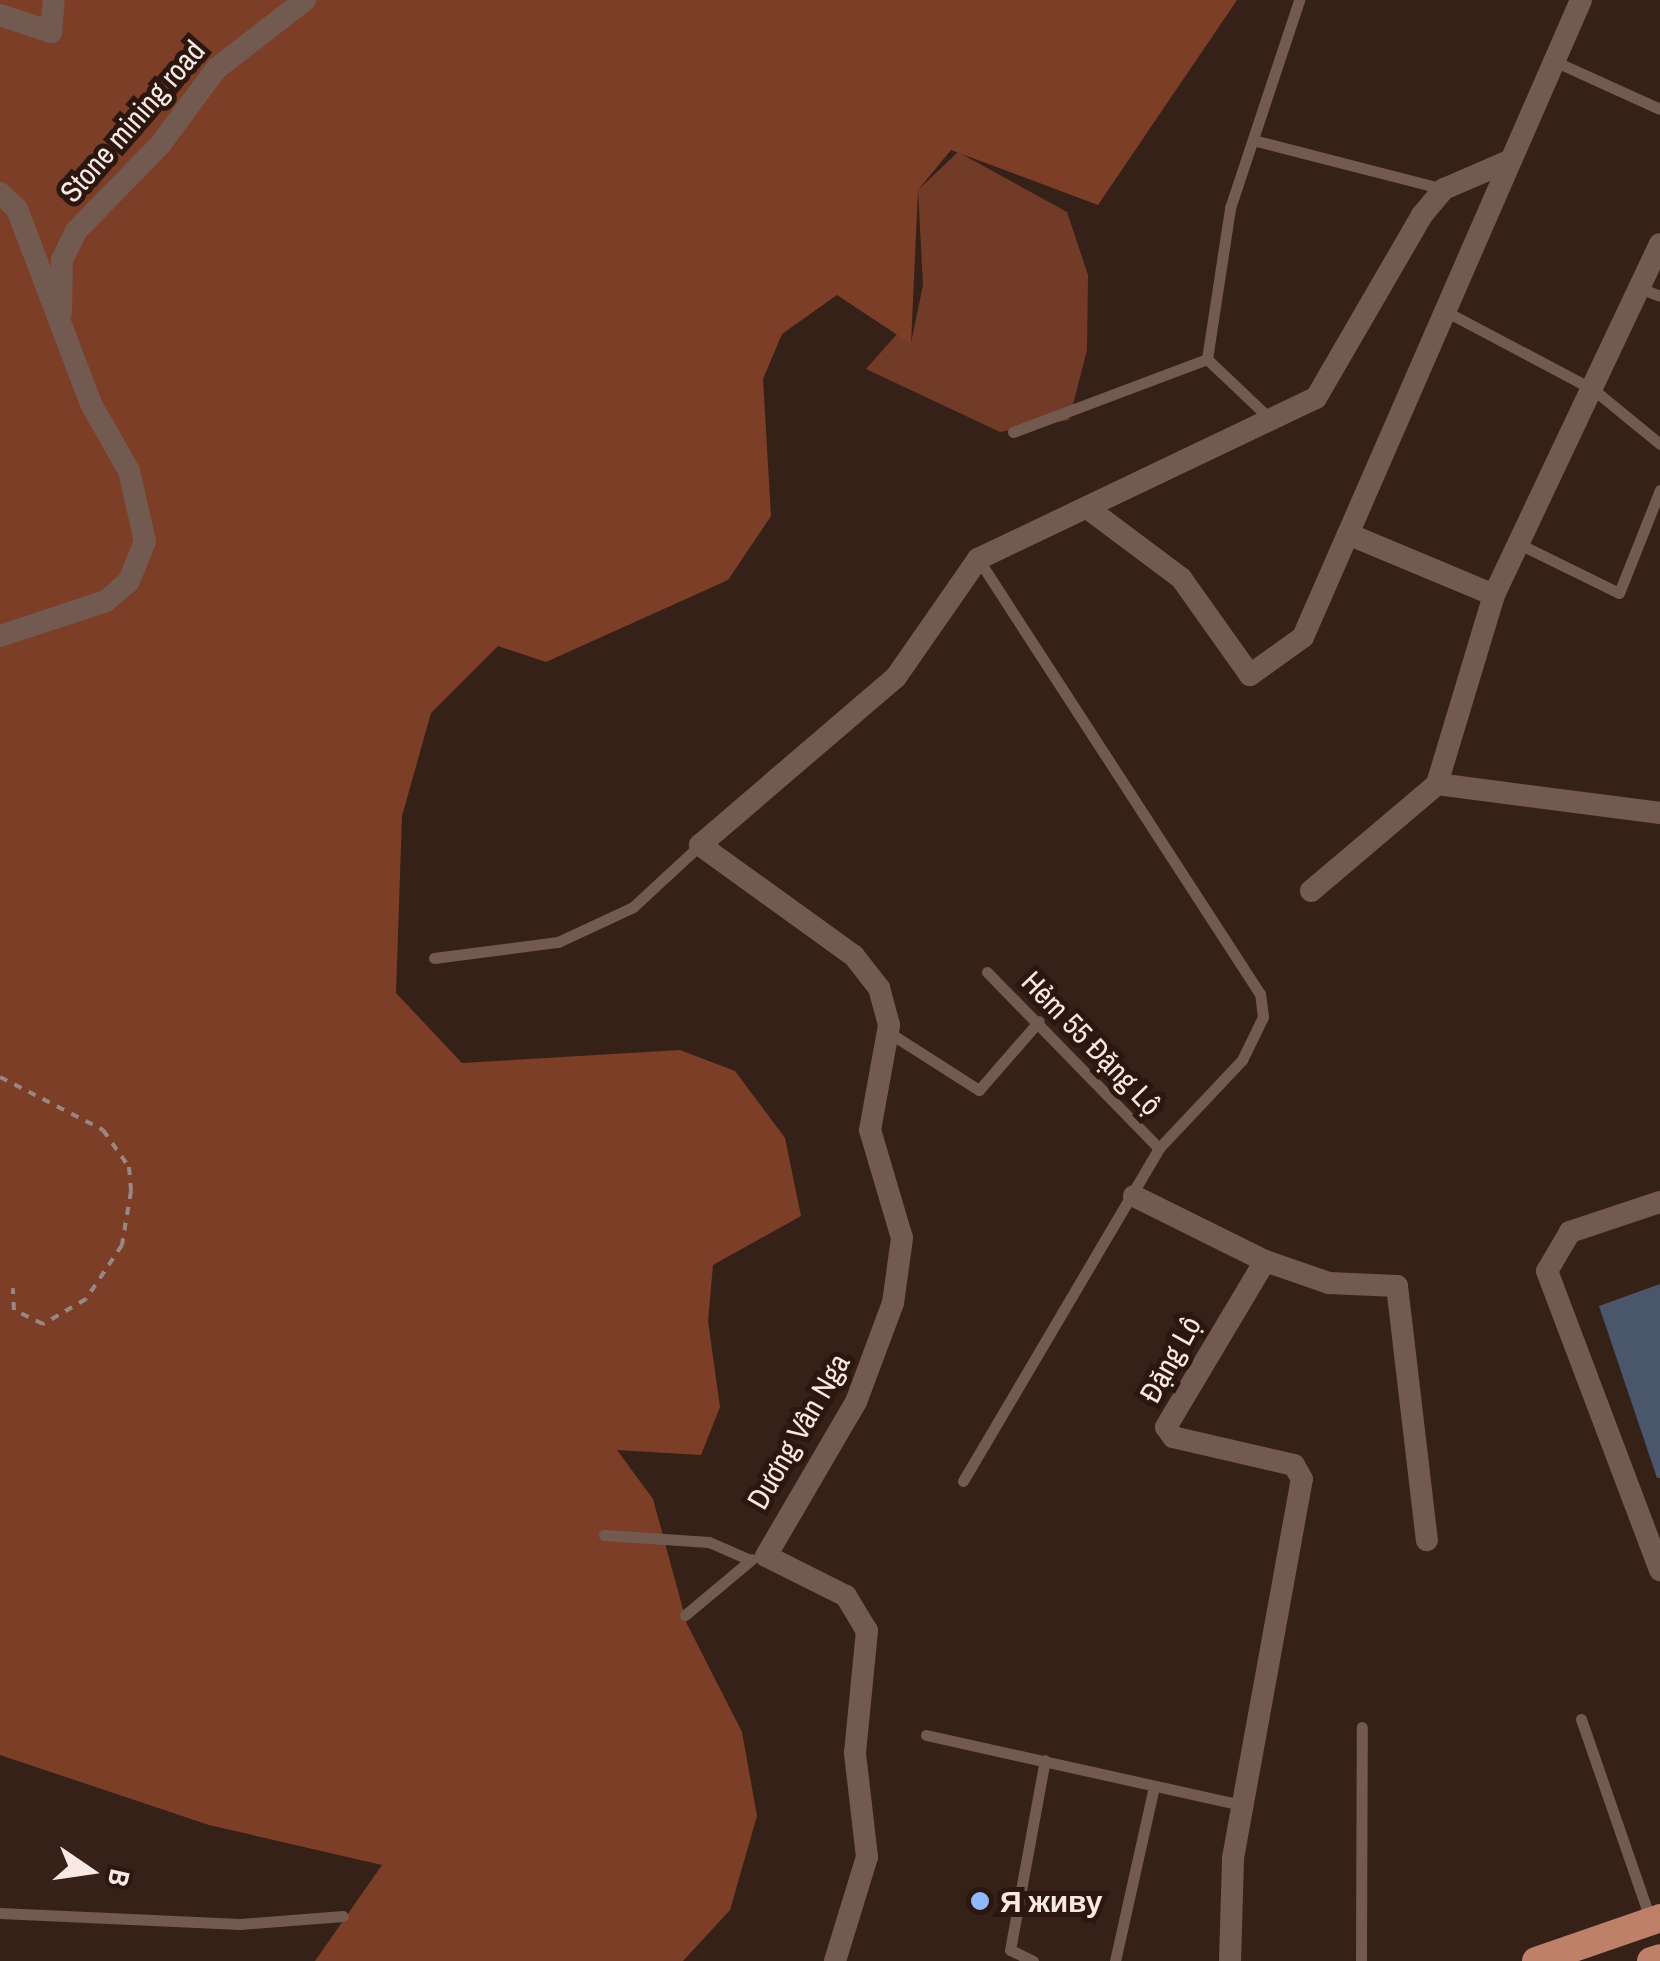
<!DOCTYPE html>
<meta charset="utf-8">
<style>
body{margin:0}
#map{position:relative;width:1660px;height:1961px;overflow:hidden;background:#362119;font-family:"Archivo Narrow",sans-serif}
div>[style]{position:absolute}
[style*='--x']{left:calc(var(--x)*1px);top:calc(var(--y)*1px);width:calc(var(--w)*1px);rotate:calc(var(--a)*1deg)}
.green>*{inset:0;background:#723b27}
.forest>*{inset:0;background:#7d3e28}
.building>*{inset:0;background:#4a576a}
.path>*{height:4px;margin-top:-2px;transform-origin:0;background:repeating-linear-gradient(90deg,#9a8781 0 8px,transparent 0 16px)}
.service>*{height:11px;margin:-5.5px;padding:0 5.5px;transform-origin:5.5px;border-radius:5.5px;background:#735a51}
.minor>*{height:22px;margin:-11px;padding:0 11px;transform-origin:11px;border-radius:11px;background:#735a51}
.primary>*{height:28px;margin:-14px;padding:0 14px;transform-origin:14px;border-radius:14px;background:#bf806a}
.dots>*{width:28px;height:28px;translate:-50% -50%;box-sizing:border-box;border:5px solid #2c1710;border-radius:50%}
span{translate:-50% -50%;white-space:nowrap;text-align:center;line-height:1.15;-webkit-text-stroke:10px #2c1710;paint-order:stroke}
.street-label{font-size:30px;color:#f9e9e4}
.poi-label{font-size:30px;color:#f9e9e4;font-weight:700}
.left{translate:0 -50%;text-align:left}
.north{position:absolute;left:40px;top:1821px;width:100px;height:100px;-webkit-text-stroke:8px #2c1710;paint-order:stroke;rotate:103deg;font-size:28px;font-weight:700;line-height:40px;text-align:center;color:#f9e9e4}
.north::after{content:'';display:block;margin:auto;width:35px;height:45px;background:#f9e9e4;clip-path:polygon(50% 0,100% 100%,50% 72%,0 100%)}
</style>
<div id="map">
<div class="green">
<div style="clip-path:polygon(958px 152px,1067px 212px,1088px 275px,1087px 350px,1069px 420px,1000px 432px,866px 369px,897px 334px,911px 343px,923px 285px,918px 190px)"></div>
</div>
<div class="forest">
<div style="clip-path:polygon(0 0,1237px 0,1098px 205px,951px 150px,918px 190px,911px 344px,837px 295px,782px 334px,763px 379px,771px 516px,728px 580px,546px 662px,498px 646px,431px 713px,402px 816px,396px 993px,462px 1063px,680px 1050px,735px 1071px,785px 1138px,801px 1216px,713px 1265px,708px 1321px,720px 1407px,701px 1455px,617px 1450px,653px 1499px,687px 1624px,742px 1732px,757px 1816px,730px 1910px,683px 1961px,315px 1961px,382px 1865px,209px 1825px,0 1755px)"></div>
</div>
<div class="building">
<div style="clip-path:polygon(1660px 1284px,1660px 1478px,1657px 1478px,1599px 1306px)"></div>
</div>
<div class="path">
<div style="--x:0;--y:1077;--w:116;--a:27.2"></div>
<div style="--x:103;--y:1130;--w:45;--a:54.9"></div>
<div style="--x:129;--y:1167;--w:24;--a:85"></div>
<div style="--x:131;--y:1191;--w:55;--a:99.5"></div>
<div style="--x:122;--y:1245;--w:65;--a:123.7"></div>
<div style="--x:86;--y:1299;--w:50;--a:149.8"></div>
<div style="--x:43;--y:1324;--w:32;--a:-154"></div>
<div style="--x:14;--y:1310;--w:22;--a:-93"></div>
</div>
<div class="service">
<div style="--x:1554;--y:61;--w:116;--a:24.4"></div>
<div style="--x:1253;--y:140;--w:197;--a:14.4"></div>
<div style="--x:1642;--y:289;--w:19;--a:21"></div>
<div style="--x:1445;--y:311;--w:169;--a:27.9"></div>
<div style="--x:1594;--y:390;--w:85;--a:39.3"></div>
<div style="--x:1207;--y:359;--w:83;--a:43.5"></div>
<div style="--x:1013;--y:432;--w:207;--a:-20.6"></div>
<div style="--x:1207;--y:359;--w:153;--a:-81.3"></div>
<div style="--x:1230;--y:208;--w:219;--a:-71.6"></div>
<div style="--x:1519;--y:544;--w:111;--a:26.1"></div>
<div style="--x:1619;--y:593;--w:111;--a:-68.3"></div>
<div style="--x:434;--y:958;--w:125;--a:-7.4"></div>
<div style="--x:558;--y:942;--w:83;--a:-25"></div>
<div style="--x:633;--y:907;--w:91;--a:-42.8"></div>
<div style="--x:987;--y:972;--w:246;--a:45.7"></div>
<div style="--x:888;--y:1032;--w:108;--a:32.5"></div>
<div style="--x:979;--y:1090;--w:91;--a:-49"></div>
<div style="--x:963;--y:1481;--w:386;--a:-59.5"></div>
<div style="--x:1159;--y:1148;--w:121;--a:-46.7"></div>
<div style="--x:1242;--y:1060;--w:48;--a:-64"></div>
<div style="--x:1263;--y:1017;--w:23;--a:-97"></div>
<div style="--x:1260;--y:994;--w:518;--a:-122.95"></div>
<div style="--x:604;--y:1535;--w:105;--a:3.8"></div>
<div style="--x:709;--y:1542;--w:45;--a:23.7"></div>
<div style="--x:685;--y:1615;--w:87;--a:-39.9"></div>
<div style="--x:1581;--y:1719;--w:214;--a:70.9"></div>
<div style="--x:926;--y:1735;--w:325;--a:12.5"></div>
<div style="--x:0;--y:1913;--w:240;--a:2.6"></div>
<div style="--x:240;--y:1924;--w:103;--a:-4.4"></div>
<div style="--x:1033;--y:1961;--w:25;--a:-154"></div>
<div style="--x:1010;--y:1950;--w:193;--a:-79.6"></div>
<div style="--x:1115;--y:1961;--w:174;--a:-77.4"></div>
<div style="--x:1361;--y:1961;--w:234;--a:-89.8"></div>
</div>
<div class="minor">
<div style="--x:1581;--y:0;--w:583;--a:113.57"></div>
<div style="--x:1348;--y:534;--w:158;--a:22.7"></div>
<div style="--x:1494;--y:595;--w:197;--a:106.8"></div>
<div style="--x:1437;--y:784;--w:225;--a:7.4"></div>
<div style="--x:0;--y:15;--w:54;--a:18.4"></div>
<div style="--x:51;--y:32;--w:32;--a:-85"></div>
<div style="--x:0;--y:193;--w:23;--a:43"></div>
<div style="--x:17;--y:209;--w:209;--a:69.2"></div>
<div style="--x:91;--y:404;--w:77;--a:60.4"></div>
<div style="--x:129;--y:471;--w:72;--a:77.1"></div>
<div style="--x:145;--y:541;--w:43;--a:111.8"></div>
<div style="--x:129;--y:581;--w:30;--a:139"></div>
<div style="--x:106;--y:601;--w:112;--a:161.7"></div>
<div style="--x:61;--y:312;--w:52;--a:-88.9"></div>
<div style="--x:62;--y:260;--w:32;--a:-64"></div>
<div style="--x:76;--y:231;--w:120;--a:-45.7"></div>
<div style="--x:160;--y:145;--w:94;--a:-53.6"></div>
<div style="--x:216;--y:69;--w:113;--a:-37.8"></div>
<div style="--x:1090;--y:510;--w:114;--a:36.8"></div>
<div style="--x:1181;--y:578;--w:119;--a:54.6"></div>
<div style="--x:1250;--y:675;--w:65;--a:-35.6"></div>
<div style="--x:1303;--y:637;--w:112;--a:-66.4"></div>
<div style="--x:1494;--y:595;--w:388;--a:-64.7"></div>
<div style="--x:1311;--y:891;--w:165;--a:-40.3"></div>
<div style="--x:1134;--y:1196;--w:146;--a:26.4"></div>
<div style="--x:1660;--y:1202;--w:95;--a:161.6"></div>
<div style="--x:1570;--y:1232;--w:45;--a:120.5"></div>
<div style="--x:1547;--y:1271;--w:320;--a:69.3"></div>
<div style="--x:835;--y:1961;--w:109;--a:-72.9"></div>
<div style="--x:867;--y:1857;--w:105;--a:-96.6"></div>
<div style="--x:855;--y:1753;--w:123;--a:-84.4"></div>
<div style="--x:867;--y:1631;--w:41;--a:-121"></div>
<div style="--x:846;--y:1596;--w:89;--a:-153.4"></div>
<div style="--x:766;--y:1556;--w:178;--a:-59.7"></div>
<div style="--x:856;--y:1402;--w:106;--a:-69.5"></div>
<div style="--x:893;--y:1303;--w:66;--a:-82.1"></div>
<div style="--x:902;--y:1238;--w:113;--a:-106.5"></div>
<div style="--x:870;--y:1130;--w:107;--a:-79.7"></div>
<div style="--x:889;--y:1025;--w:38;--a:-105"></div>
<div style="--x:879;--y:988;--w:41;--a:-128"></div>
<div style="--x:854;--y:956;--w:190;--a:-144.2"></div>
<div style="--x:700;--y:845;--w:258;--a:-40.6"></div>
<div style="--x:896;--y:677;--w:144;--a:-55.2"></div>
<div style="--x:978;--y:559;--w:374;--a:-25.5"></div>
<div style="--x:1316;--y:398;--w:211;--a:-59.9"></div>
<div style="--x:1422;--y:215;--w:34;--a:-50"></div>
<div style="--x:1444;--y:189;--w:73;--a:-23.4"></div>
<div style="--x:1230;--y:1961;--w:103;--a:-88.3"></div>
<div style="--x:1233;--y:1858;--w:385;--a:-79.7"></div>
<div style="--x:1302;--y:1479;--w:16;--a:-120"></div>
<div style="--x:1294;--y:1465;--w:124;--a:-167"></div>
<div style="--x:1173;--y:1437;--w:12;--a:-125"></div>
<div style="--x:1166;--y:1427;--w:193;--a:-59.2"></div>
<div style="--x:1265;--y:1261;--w:68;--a:19"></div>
<div style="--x:1329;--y:1283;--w:68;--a:2.5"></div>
<div style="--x:1397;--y:1286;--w:256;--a:83.3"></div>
</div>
<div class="primary">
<div style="--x:1536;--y:1961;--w:131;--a:-19.1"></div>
<div style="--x:1651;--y:1961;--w:9;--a:-18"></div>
</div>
<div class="dots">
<div style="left:980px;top:1901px;background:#8eb9fc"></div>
</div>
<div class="street-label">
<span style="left:132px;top:121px;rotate:-49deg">Stone mining road</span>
<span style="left:1092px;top:1043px;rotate:46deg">Hẻm 55 Đặng Lộ</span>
<span style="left:1170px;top:1359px;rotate:-61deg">Đặng Lộ</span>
<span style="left:798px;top:1431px;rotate:-60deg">Dương Vân Nga</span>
</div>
<div class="poi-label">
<span class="left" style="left:1000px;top:1901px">Я живу</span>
</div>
<div class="north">B</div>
</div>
